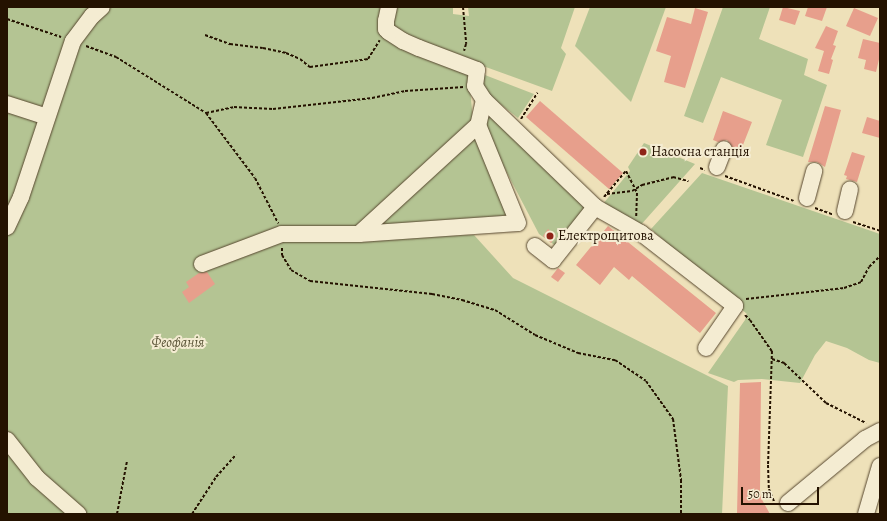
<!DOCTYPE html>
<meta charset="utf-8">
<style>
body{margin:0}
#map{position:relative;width:887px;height:521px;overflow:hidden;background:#eee1b9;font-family:Alegreya,serif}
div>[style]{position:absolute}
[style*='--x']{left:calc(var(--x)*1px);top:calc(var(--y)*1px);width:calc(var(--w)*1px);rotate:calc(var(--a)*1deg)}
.green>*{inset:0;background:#b4c493}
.building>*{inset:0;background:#e79f8c}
.path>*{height:2px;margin-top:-1px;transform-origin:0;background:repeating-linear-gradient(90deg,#241200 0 3px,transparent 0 5px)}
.roads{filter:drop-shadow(0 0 1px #56462e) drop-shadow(0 0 1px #56462e)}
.minor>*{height:16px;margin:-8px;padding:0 8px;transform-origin:8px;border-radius:8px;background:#f4ecd2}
.dots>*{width:11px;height:11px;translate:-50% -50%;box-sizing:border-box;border:2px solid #f4ecd2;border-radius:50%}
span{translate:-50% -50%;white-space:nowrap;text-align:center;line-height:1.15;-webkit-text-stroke:4px #f4ecd2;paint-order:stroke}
.poi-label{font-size:14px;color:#241200}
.left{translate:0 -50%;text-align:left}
.park-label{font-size:14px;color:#565033;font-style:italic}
.frame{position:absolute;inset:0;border:8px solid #241200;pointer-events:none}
.scale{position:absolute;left:741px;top:487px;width:78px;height:18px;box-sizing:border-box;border:2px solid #241200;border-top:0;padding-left:5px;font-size:12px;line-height:14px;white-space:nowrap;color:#241200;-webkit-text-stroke:3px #f4ecd2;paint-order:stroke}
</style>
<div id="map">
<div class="green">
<div style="clip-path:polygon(7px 7px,453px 7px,453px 14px,469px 16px,468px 7px,575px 7px,561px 48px,566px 54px,552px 91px,472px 62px,469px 78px,473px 120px,353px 229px,312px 226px,314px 238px,474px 235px,513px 278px,728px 386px,722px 514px,7px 514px)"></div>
<div style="clip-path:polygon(590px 7px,666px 7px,631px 102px,575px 46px)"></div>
<div style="clip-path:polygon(723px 7px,770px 7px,759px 39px,808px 59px,804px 75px,827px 85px,803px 157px,766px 145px,782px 100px,721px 77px,703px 123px,684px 116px)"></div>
<div style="clip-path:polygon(485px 75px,534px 94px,518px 118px,480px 88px)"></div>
<div style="clip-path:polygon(487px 109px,589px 207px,556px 246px,539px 234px,483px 127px)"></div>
<div style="clip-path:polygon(476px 137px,508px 218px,378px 226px)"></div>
<div style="clip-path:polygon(644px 143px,695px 164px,639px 227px,603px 204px,630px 171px,628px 167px)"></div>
<div style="clip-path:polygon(702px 173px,880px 234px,880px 363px,869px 360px,847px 348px,826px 341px,815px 355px,800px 383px,762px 379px,738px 380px,734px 382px,708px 373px,745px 320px,747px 314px,651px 229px)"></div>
</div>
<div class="building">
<div style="clip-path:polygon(783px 7px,800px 11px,795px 25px,779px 20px)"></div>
<div style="clip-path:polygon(808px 7px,827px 7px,822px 21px,805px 16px)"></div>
<div style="clip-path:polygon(695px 8px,708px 12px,685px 88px,664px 82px,671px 56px,656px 51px,667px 17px,691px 24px)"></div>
<div style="clip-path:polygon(854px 8px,878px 18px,870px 36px,846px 26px)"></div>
<div style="clip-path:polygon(826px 26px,838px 31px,833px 45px,836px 46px,831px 59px,833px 60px,829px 74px,818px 71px,824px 51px,815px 48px)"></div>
<div style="clip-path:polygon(863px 39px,880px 43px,880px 55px,876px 72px,864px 69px,866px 60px,858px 58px)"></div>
<div style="clip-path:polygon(540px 101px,623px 173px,609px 189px,526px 117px)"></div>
<div style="clip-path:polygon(825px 106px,841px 110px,825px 167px,817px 162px,808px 162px)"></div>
<div style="clip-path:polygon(723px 111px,752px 122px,741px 150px,733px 148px,727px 140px,718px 142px,713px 140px)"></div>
<div style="clip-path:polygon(867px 117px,880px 121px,880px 138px,862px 133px)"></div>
<div style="clip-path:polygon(852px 152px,865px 156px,857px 182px,846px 179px,847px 176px,844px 175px)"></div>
<div style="clip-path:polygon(608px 226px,716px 313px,700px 333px,632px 276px,629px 280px,614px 267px,600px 285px,576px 265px)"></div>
<div style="clip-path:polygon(548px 229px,556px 236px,551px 243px,543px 236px)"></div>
<div style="clip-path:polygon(558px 268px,565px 273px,558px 282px,551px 277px)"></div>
<div style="clip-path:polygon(207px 272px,215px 284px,189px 303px,182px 292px,189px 287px,186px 282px,199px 273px)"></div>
<div style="clip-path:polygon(761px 382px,760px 491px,761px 498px,770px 514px,737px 514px,740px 383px)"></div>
</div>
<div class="path">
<div style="--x:463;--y:7;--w:37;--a:85"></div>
<div style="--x:466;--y:44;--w:7;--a:106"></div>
<div style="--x:7;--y:19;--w:57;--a:18.4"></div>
<div style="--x:205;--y:35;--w:27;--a:20"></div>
<div style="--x:230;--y:44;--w:33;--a:7"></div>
<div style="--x:263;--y:48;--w:24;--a:12"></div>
<div style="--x:286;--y:53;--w:15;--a:23"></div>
<div style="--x:300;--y:59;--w:13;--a:39"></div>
<div style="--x:310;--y:67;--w:59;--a:-7.9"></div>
<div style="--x:368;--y:59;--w:22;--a:-58"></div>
<div style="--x:86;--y:46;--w:32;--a:20"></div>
<div style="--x:116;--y:57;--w:106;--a:31.9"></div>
<div style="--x:206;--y:113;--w:81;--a:53"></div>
<div style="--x:255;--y:178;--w:51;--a:62.9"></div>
<div style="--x:206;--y:113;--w:29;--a:-12"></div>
<div style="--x:234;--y:107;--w:39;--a:3"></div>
<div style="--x:273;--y:109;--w:100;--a:-6.3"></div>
<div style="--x:372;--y:98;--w:34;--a:-12"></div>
<div style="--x:405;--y:91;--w:59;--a:-3.9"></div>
<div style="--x:521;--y:119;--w:31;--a:-58"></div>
<div style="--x:700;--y:168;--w:5;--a:22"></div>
<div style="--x:725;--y:176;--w:73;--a:19.9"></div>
<div style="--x:607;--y:194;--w:25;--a:-7"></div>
<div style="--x:632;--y:191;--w:12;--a:-31"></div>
<div style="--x:642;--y:185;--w:32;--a:-14"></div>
<div style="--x:673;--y:177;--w:16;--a:15"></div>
<div style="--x:604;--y:197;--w:34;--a:-50"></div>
<div style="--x:626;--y:171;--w:25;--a:63"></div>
<div style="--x:637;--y:193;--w:23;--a:92"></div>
<div style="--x:815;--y:208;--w:20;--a:20"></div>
<div style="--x:853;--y:222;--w:28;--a:18"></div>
<div style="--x:282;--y:248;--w:7;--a:90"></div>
<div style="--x:282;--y:255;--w:17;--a:59"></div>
<div style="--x:291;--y:270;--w:22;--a:30"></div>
<div style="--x:310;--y:281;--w:123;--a:6.1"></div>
<div style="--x:432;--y:294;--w:31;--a:11"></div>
<div style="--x:462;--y:300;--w:34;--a:17"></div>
<div style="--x:495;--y:310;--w:47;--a:32"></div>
<div style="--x:535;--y:335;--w:47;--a:22.7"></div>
<div style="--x:578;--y:353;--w:38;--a:11"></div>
<div style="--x:615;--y:360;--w:37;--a:34"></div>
<div style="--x:646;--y:381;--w:47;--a:54.6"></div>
<div style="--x:673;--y:419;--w:62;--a:82.5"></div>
<div style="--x:681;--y:480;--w:34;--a:90"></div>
<div style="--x:746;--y:299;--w:99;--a:-6.4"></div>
<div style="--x:844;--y:288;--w:18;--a:-19"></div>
<div style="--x:861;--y:282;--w:17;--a:-62"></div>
<div style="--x:869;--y:267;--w:16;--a:-45"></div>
<div style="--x:745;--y:315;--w:7;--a:45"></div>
<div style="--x:750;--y:320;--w:38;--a:55"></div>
<div style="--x:772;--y:351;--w:114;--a:92"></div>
<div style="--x:768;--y:465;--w:24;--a:88"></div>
<div style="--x:769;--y:489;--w:16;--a:68"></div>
<div style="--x:772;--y:359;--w:13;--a:18"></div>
<div style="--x:784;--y:363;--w:58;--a:43.6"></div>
<div style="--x:826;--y:403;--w:45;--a:26.6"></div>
<div style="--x:117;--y:514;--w:54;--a:-79.3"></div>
<div style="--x:192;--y:514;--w:44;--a:-57"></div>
<div style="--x:216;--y:477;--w:30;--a:-48"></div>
</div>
<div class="roads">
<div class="minor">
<div style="--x:389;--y:7;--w:14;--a:102"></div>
<div style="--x:386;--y:21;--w:8;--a:90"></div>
<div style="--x:386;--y:29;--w:4;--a:45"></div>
<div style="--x:389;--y:32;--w:17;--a:33"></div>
<div style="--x:403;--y:41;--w:17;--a:24"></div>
<div style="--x:419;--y:48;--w:62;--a:20.8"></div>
<div style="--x:477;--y:70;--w:16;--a:97"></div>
<div style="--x:475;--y:86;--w:17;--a:57"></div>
<div style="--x:484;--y:100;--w:26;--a:103"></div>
<div style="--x:478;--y:125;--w:161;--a:137.5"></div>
<div style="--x:359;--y:234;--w:159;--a:-4"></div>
<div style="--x:518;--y:223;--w:106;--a:-112.2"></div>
<div style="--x:484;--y:100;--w:154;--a:43.9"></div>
<div style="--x:7;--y:104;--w:42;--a:18"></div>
<div style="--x:717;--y:167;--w:19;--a:-69"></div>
<div style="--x:807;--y:198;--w:28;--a:-75"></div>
<div style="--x:845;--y:211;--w:22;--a:-77"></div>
<div style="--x:7;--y:227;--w:33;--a:-65"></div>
<div style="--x:21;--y:197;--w:164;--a:-71.6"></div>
<div style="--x:73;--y:41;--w:31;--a:-53"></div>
<div style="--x:92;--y:16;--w:13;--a:-42"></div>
<div style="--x:535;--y:246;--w:23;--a:38"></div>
<div style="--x:553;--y:260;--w:68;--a:-51.6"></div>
<div style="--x:595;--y:207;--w:53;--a:29.5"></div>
<div style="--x:641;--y:233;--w:119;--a:37.8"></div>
<div style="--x:735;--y:306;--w:51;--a:124.6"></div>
<div style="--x:202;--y:264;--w:85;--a:-20.6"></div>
<div style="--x:282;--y:234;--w:77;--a:0"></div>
<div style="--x:7;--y:440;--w:48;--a:51.7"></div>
<div style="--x:37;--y:478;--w:55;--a:41.3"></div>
<div style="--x:788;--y:503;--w:100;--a:-39.7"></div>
<div style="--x:865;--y:439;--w:17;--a:-28"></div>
<div style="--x:866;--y:514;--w:50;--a:-73.7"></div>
</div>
</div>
<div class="dots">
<div style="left:643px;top:152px;background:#8f2418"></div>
<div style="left:550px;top:236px;background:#8f2418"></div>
</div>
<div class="poi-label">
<span class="left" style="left:651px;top:152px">Насосна станція</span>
<span class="left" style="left:558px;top:236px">Електрощитова</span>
</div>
<div class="park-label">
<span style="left:178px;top:343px">Феофанія</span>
</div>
<div class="frame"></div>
<div class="scale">50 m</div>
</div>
